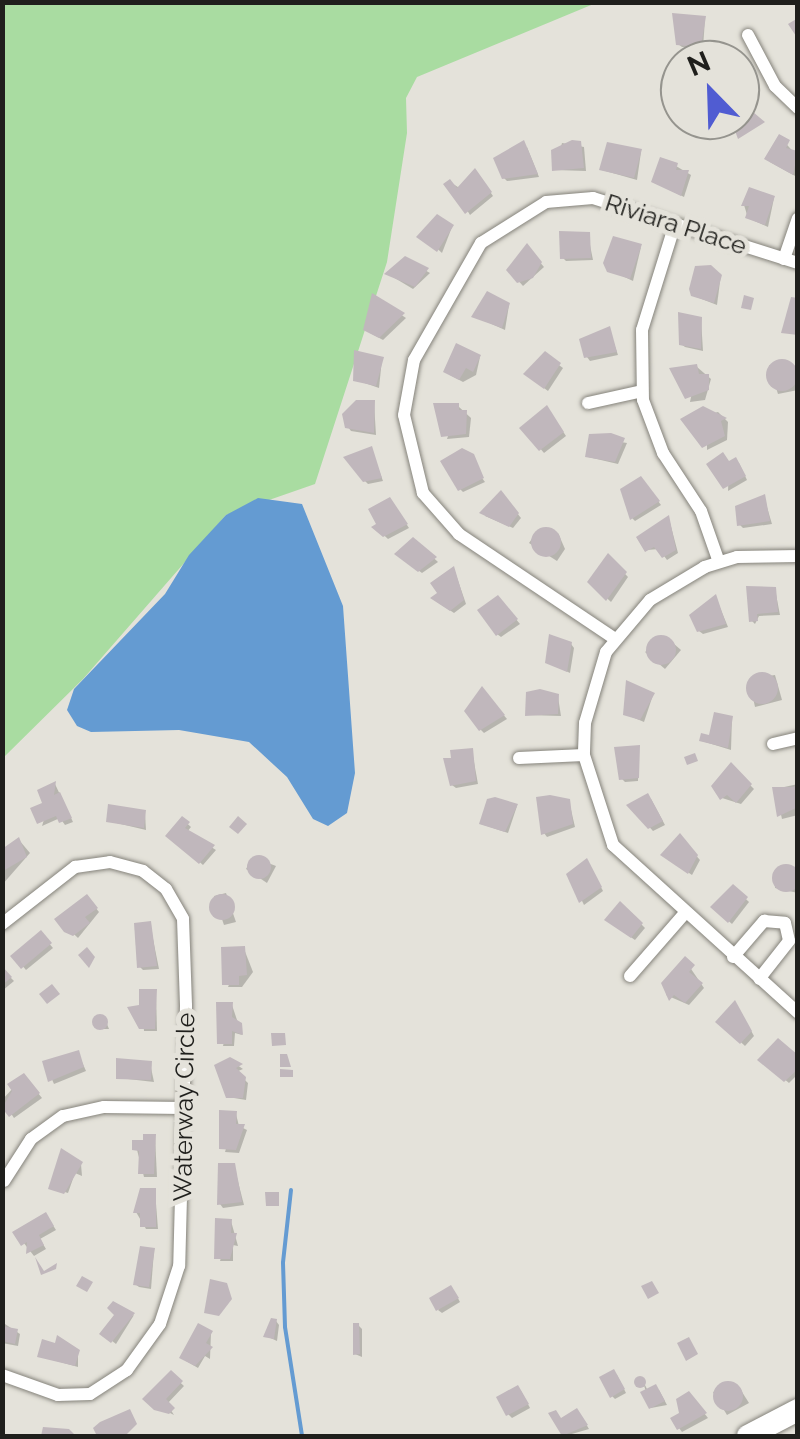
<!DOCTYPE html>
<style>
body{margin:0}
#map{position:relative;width:800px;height:1439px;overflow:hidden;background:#e4e2da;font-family:Raleway,sans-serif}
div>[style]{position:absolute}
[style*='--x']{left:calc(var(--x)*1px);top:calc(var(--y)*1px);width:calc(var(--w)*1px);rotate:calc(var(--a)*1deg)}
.green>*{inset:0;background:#a9dca1}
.water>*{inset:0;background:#649bd2}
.shadow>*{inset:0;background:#0003}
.stream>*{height:4px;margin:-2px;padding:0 2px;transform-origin:2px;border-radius:2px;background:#649bd2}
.building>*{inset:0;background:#c0b7bc}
.round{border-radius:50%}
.roads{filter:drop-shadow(0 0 2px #85837b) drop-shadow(0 0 2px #85837b)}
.street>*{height:12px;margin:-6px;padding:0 6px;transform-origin:6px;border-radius:6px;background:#fff}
.highway>*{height:22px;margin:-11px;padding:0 11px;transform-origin:11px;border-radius:11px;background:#fff}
span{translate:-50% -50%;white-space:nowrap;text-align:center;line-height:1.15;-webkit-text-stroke:10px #e4e2da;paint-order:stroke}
.street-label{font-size:25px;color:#1f1f1c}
.frame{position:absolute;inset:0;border:5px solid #1f1f1c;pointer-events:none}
.north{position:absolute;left:660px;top:40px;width:100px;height:100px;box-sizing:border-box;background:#e4e2da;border:2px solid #95948e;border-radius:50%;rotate:337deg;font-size:28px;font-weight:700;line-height:40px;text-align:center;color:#1f1f1c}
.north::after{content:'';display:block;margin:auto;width:35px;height:45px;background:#505cd2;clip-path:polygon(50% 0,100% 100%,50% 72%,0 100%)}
</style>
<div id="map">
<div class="green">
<div style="clip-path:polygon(3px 3px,596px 3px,417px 77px,406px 98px,407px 133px,387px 262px,315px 484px,226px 515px,83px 679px,3px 758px)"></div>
</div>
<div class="water">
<div style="clip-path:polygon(258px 498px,302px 504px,343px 606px,355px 773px,347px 813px,328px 826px,313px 819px,287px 777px,249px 742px,179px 730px,91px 732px,77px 726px,67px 710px,74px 689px,165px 594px,189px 555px,226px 515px)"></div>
</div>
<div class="shadow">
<div style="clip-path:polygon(705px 18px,703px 49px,682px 47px,678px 44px)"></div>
<div style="clip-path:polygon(780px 137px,798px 157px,797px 177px,770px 162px)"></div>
<div style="clip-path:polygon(562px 143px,584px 147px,586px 171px,555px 170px)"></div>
<div style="clip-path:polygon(527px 147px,539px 177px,507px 181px,504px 178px)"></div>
<div style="clip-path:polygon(641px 152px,637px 180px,602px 170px)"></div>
<div style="clip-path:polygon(676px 166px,691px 175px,684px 197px,654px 182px)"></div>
<div style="clip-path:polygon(478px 174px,493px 196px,470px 215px,450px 182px,461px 189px)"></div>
<div style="clip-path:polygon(774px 198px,768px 227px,748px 218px,744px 205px)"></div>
<div style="clip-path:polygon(452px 227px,442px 253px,420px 233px)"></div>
<div style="clip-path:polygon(588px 235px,593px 260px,566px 261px,563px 258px)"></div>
<div style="clip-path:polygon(527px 247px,544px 267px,523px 286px,509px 270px)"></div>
<div style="clip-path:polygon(641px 247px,633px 281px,610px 270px)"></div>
<div style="clip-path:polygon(405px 259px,430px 273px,413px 289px,388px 274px)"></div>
<div style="clip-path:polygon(697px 268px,721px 274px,717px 305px,694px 296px)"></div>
<div style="clip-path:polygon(374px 297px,406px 318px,383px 340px,370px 333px)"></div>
<div style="clip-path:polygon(509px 305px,505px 330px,474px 316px)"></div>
<div style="clip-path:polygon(701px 319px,703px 351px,685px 347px,681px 344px)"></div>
<div style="clip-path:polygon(609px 329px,618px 355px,590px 361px,587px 357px)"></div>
<div style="clip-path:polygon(545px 355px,563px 368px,548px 391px,529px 377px)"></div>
<div style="clip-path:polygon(480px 357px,476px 375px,463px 382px,450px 375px)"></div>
<div style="clip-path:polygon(382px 359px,379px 388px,356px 380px)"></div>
<div style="clip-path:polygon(769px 365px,796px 371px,798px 390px,778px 394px)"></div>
<div style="clip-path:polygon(697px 367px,711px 379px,705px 400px,690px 402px)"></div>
<div style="clip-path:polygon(374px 403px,376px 435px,351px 431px,348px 427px)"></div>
<div style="clip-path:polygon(458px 406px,471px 418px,469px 437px,447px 439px)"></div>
<div style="clip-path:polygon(550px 412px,566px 436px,544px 453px,523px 428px)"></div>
<div style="clip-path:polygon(718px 412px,728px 422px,727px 440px,707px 450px,707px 415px)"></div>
<div style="clip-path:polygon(591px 437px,627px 443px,618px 464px,588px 457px)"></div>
<div style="clip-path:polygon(371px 449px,383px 481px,368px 484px,365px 481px)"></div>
<div style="clip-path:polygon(465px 455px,485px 482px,463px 492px,460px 489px)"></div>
<div style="clip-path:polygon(739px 463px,747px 480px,728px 491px,729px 464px)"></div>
<div style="clip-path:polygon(644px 482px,661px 505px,635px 521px,632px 518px)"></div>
<div style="clip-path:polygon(501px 493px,521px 518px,513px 528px,485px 516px)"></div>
<div style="clip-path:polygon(764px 497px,772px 524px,743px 528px,739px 524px)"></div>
<div style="clip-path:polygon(393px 504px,409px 528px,388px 539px,375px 527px)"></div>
<div style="clip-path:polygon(669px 519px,678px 553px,667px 560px,659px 549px,647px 550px)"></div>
<div style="clip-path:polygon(538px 530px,558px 533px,565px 549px,557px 561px,529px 543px)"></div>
<div style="clip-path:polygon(414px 540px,438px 562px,422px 573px,400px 557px)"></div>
<div style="clip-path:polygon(609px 557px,628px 577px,611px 602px,590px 582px)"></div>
<div style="clip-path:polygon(454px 569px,466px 604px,454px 613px,436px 601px)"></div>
<div style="clip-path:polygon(775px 589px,780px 615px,759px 616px,755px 624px,752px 621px)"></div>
<div style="clip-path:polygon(498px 598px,520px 624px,501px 637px,497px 634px)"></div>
<div style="clip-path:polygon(716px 598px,728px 627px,703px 634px,699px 631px)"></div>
<div style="clip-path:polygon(666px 637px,681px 650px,665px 669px,645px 652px)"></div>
<div style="clip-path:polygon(571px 644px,574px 648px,570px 673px,547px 662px)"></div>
<div style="clip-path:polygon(775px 675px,782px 700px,755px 707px,749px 679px)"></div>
<div style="clip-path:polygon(482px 689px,507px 719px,484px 733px,481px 730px)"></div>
<div style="clip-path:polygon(653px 695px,644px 722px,625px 714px)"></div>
<div style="clip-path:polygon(558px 697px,561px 716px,528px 715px)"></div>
<div style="clip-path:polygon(732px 718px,731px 750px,702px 741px,711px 738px)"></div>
<div style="clip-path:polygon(639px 748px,638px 781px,625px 782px,622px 779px)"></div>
<div style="clip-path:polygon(472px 751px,478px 784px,456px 788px,452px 785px)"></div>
<div style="clip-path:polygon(731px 766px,754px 789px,741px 804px,722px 798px)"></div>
<div style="clip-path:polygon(55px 784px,73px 822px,65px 825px,60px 818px,42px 826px)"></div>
<div style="clip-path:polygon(798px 784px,798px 815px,782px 819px,775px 789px)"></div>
<div style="clip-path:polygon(651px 799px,665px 825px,653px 831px,630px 806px)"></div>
<div style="clip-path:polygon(569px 801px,575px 827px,547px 837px,544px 833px)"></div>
<div style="clip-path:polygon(517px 806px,508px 833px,481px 824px)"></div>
<div style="clip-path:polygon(145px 813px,146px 830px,108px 821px)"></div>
<div style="clip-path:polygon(182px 819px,191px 827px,187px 832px,216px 850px,203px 865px,169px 835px)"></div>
<div style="clip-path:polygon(680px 837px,700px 860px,692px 875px,667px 858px)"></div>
<div style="clip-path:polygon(19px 840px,30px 853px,2px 885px,2px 853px)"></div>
<div style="clip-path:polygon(253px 857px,276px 866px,267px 883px,246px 869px)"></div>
<div style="clip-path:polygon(589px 864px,603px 891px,584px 905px,569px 874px)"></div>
<div style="clip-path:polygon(778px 868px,798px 871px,798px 893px,775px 888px)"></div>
<div style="clip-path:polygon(732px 886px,749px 902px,732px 924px,713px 907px)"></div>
<div style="clip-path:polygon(226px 893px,236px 922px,224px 925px,214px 896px)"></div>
<div style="clip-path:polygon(87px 897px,99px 912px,78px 938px,58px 919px)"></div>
<div style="clip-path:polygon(621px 904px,645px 928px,635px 940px,610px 923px)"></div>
<div style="clip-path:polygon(150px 924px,159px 969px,143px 970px,140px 967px)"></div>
<div style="clip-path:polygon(41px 934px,53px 948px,26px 970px,14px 956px)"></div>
<div style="clip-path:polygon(244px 949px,253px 972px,242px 987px,228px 987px)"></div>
<div style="clip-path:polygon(685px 960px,704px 988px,689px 1005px,666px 995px)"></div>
<div style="clip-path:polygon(2px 969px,14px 981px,2px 991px)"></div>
<div style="clip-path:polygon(156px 992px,157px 1031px,144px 1031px,142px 1007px)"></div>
<div style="clip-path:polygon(232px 1005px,242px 1035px,235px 1033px,234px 1046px,223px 1046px)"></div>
<div style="clip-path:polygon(738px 1007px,754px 1036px,745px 1046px,719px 1022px)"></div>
<div style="clip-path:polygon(97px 1015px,105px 1019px,109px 1029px,97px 1029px)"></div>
<div style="clip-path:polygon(78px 1053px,86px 1071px,54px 1084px,45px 1063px)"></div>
<div style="clip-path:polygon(798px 1058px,798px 1074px,789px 1083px,761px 1060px)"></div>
<div style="clip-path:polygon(230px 1060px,243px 1069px,236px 1072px,248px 1083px,246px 1100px,228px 1097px)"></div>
<div style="clip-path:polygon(150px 1063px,154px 1082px,119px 1078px)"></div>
<div style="clip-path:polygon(24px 1076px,42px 1098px,14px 1118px,2px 1100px)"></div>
<div style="clip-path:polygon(236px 1114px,239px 1126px,247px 1130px,239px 1153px,225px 1152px)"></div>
<div style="clip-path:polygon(155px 1137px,157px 1177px,144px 1177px,135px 1142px)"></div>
<div style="clip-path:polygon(81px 1164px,82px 1176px,75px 1173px,68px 1193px,51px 1188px)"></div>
<div style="clip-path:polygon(234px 1166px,244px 1205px,223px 1208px,220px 1204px)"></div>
<div style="clip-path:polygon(155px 1191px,158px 1229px,146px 1229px,136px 1212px)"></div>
<div style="clip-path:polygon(49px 1219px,56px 1230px,40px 1239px,46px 1249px,34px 1256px,16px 1233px)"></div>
<div style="clip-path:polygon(231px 1221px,238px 1246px,233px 1245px,233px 1261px,220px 1261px)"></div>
<div style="clip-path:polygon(154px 1251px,151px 1289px,139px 1287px,135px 1284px)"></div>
<div style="clip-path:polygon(454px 1291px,460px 1302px,442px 1313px,438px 1310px)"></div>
<div style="clip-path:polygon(134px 1315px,116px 1344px,102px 1333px)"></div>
<div style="clip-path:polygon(276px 1321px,279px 1325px,277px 1341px,266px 1336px)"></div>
<div style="clip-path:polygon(2px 1322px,20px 1334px,18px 1346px,2px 1343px)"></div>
<div style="clip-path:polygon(358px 1325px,362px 1329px,362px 1357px,355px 1354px)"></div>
<div style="clip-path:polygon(211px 1333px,210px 1359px,205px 1356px,198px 1368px,186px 1361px)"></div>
<div style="clip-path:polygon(78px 1352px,78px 1367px,39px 1356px)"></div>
<div style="clip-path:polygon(171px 1374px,184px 1386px,167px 1404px,174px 1415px,148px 1402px)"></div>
<div style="clip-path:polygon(617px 1375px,626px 1393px,615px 1399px,612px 1396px)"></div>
<div style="clip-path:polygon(642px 1379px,648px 1391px,659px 1390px,667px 1405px,651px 1408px)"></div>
<div style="clip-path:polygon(737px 1384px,749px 1403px,727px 1415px,713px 1392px)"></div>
<div style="clip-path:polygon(521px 1391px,530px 1408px,512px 1418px,508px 1414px)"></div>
<div style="clip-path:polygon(689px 1394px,708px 1418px,682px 1432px,679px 1428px)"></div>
<div style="clip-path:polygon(551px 1414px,561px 1420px,580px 1414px,589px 1429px,565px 1436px)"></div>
</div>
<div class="stream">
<div style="--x:291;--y:1190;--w:73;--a:96.3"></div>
<div style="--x:283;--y:1263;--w:64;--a:88.2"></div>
<div style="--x:285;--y:1327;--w:110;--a:81.1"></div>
</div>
<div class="building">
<div style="clip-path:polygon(672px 13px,706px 16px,701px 47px,676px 45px)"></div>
<div style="clip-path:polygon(798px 18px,798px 39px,788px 24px)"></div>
<div style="clip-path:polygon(740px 101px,765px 122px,738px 139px,731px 120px,740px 120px)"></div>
<div style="clip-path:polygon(779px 134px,790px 140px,786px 148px,798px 151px,793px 175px,764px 159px)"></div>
<div style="clip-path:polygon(524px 140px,538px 174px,502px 179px,493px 158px)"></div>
<div style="clip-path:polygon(572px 140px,581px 141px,584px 168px,552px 171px,551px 150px)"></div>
<div style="clip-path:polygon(607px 142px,642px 149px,634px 178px,599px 170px)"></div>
<div style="clip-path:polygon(660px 157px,678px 163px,676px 170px,689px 170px,681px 196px,651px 182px)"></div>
<div style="clip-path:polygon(475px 168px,492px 192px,465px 214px,443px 184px,450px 179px,457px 188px)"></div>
<div style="clip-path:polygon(749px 187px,775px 196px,765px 225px,745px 218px,749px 206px,741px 206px)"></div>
<div style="clip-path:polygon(437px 214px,454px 225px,437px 252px,416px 237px)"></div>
<div style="clip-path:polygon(559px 231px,590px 232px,591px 258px,560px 259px)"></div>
<div style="clip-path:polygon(613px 236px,642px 244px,630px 279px,607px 272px,603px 263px)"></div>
<div style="clip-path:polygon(527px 243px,542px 262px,533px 278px,517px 283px,506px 270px)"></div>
<div style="clip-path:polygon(405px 256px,429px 268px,415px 287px,384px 274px)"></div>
<div style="clip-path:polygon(711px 265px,722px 275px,714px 303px,691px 296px,689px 289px,695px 266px)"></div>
<div style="clip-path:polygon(487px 291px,510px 303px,502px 328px,471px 317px)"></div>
<div style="clip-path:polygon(372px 293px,405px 313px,379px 338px,363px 330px)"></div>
<div style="clip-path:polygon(744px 295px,754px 298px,751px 310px,741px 308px)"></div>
<div style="clip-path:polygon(791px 297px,798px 298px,798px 335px,781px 333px)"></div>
<div style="clip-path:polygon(678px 312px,702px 317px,701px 349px,679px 345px)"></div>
<div style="clip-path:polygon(610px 326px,617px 352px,584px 358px,579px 339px)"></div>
<div style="clip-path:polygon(456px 343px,481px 355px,473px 372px,466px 368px,459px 380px,443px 372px)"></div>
<div style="clip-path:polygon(354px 350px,384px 357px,376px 386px,353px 381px)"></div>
<div style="clip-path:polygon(545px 351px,561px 363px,544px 389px,523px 374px)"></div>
<div class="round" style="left:766px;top:359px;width:32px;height:32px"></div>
<div style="clip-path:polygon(697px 364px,699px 374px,709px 374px,709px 390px,685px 399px,669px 368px)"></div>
<div style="clip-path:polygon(356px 400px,375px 400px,374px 433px,345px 428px,342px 414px)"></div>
<div style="clip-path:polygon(433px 403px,459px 403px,459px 410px,467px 410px,466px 434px,441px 437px)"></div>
<div style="clip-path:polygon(547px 405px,564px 432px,539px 451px,519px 428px)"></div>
<div style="clip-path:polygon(703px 406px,727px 418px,721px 421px,725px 436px,702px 448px,680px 419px)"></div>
<div style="clip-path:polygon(611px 433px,625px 438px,615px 462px,585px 457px,589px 434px)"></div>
<div style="clip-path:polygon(372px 446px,382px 478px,363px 482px,343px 457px)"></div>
<div style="clip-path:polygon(462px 448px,474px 454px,484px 478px,458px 491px,440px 461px)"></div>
<div style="clip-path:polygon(723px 452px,729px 461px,736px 457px,746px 476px,723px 489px,706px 464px)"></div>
<div style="clip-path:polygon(641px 476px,660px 501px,630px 520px,620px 489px)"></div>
<div style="clip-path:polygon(501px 490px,519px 513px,509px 527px,479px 513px)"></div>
<div style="clip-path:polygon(765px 494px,770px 521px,737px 526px,735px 506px)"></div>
<div style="clip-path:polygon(390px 497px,408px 524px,383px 537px,371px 527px,376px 524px,368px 509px)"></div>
<div style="clip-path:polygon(669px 515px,676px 550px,662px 558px,654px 547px,645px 552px,636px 537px)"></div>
<div class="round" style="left:531px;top:527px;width:30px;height:30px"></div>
<div style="clip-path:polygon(413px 537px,437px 557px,418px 572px,394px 554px)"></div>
<div style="clip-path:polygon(608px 553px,627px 572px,606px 601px,587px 582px)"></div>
<div style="clip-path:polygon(454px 566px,464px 600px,450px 611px,430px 598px,437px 593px,430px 583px)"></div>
<div style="clip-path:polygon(746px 586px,776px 587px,778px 612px,757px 614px,758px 621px,749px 622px)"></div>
<div style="clip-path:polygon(716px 594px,726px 624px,697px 632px,689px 615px)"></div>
<div style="clip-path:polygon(498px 595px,518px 619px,496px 636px,477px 610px)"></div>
<div style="clip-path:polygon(549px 634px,572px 642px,567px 672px,545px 663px)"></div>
<div class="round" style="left:646px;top:635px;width:30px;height:30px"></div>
<div class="round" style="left:746px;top:672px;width:32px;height:32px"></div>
<div style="clip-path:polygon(626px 680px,655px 693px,640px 720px,623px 715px)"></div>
<div style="clip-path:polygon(482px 686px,505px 715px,479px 731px,464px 711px)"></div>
<div style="clip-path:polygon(540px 689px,559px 694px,558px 714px,525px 716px,526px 692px)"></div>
<div style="clip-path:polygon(714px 712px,733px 716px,728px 748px,699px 741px,701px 733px,709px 735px)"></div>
<div style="clip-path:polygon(640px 745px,639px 778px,619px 780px,614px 747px)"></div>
<div style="clip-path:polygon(473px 748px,476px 781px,450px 786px,443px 758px,451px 758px,450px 750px)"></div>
<div style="clip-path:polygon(695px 753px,698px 761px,687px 765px,684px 757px)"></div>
<div style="clip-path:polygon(731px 762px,752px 784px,736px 803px,727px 795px,720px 800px,711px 786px)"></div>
<div style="clip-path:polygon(56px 781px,54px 795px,60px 792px,72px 818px,59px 823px,56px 816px,37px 824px,30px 808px,42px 803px,37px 790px)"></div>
<div style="clip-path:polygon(798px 781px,798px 807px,777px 817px,772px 787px,794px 787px)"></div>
<div style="clip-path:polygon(648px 793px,663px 821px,648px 829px,626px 805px)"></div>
<div style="clip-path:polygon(550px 795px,570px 799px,573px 824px,541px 835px,536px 797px)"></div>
<div style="clip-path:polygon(495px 797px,518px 804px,505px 832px,479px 824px,487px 799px)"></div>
<div style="clip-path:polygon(108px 804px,146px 810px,144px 828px,106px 822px)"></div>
<div style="clip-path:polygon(182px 816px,190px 822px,185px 828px,215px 845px,199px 864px,165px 836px)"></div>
<div style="clip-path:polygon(238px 816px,247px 824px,238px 834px,229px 827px)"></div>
<div style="clip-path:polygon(680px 833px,698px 855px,688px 874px,660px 855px)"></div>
<div style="clip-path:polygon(19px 837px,27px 857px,3px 871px,2px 880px,2px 849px)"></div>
<div class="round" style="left:247px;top:855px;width:24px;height:24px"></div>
<div style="clip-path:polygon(587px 858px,602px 887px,579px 903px,566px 874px)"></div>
<div class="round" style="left:772px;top:864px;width:28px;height:28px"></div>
<div style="clip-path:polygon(733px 884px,748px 897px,728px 923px,710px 907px)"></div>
<div style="clip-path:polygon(87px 894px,98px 908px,85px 917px,90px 923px,73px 936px,64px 932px,54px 919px)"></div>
<div class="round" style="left:209px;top:894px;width:26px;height:26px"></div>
<div style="clip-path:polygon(620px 901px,643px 923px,631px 938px,604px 920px)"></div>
<div style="clip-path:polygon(151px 921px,157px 966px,137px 968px,134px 923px)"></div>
<div style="clip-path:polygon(41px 930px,52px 943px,21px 969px,10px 956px)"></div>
<div style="clip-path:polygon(245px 946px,247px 975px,239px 976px,239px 985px,222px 985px,221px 947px)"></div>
<div style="clip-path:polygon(87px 947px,95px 957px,89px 968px,78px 955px)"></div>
<div style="clip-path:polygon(685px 956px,695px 965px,689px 972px,703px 983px,685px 1003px,674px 995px,669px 1001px,661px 983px)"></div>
<div style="clip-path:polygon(2px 966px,12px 977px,2px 985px)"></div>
<div style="clip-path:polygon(52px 984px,60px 994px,47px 1004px,39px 994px)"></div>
<div style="clip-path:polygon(139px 989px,157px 989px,155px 1029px,139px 1029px,127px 1007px,139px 1005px)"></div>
<div style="clip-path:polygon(735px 1000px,752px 1031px,740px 1044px,715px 1022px)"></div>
<div style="clip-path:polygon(216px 1002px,233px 1002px,232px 1017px,242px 1023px,243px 1035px,232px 1031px,232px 1044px,217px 1044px)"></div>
<div class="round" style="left:92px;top:1014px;width:16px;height:16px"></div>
<div style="clip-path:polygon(271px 1033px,285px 1033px,286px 1045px,272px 1046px)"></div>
<div style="clip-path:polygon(778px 1038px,798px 1055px,798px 1069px,784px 1082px,757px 1060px)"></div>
<div style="clip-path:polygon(79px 1050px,84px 1067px,48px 1082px,42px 1061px)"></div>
<div style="clip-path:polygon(280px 1054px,287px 1054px,291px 1067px,280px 1067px)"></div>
<div style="clip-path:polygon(230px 1057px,243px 1064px,236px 1068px,246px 1077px,243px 1098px,226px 1098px,214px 1065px)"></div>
<div style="clip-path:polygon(116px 1058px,152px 1061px,151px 1080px,116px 1079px)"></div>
<div style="clip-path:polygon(280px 1069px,293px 1070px,293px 1077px,280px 1077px)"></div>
<div style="clip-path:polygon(24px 1073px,40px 1093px,9px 1117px,2px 1108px,12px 1091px,7px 1084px)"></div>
<div style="clip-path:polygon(219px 1110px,237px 1111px,236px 1124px,245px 1124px,236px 1150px,219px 1149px)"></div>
<div style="clip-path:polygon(143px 1134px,156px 1134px,154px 1174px,138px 1174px,139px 1151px,132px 1150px,132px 1140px,143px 1140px)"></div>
<div style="clip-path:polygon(61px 1148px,83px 1162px,64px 1194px,48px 1189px)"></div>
<div style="clip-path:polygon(218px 1163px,235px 1163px,242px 1202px,217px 1205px)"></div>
<div style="clip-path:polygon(140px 1188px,156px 1188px,156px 1227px,140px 1227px,140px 1213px,133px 1213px)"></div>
<div style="clip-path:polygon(265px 1192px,279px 1192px,279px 1206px,266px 1206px)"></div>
<div style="clip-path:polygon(46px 1212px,54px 1226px,39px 1235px,44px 1245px,26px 1254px,27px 1242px,21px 1246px,12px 1232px)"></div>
<div style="clip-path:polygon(215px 1218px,232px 1219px,231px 1233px,237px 1233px,230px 1259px,214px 1259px)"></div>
<div style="clip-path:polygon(140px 1246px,155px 1248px,149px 1287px,133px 1285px)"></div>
<div style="clip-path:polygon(35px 1257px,44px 1271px,57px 1263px,56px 1269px,41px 1275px)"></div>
<div style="clip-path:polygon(82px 1276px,93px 1282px,87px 1292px,76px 1286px)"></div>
<div style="clip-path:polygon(210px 1279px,227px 1283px,232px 1299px,219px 1316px,204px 1313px)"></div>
<div style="clip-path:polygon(652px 1281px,659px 1293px,648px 1299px,641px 1286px)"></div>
<div style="clip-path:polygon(451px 1285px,459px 1298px,436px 1311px,429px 1298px)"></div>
<div style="clip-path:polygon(113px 1301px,135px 1313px,111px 1343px,99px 1334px,114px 1315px,107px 1308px)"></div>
<div style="clip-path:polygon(271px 1318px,277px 1319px,274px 1339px,263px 1337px)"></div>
<div style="clip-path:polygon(198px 1323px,213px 1331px,206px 1343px,213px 1347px,195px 1366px,179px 1358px)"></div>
<div style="clip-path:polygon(353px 1323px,359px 1323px,360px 1354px,353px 1355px)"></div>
<div style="clip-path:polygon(2px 1326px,18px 1329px,15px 1344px,2px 1341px)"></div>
<div style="clip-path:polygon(57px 1335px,80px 1350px,75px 1366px,37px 1357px,42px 1339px,55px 1343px)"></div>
<div style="clip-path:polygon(689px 1337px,698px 1354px,686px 1361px,677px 1343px)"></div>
<div style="clip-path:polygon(614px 1369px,625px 1389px,610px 1398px,599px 1377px)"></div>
<div style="clip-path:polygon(171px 1370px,183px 1381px,166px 1399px,175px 1408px,169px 1414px,154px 1410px,142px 1399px)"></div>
<div class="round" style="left:634px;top:1376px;width:12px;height:12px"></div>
<div class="round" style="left:713px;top:1381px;width:30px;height:30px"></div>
<div style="clip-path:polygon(656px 1384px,665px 1401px,649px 1409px,640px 1392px)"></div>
<div style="clip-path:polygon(518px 1385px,529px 1404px,506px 1416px,496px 1397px)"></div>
<div style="clip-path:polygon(689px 1391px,707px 1413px,677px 1430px,670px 1418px,679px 1413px,676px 1399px)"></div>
<div style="clip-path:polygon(577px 1408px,588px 1425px,562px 1436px,548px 1413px,556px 1410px,561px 1418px)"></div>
<div style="clip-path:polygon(130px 1409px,137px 1424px,126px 1435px,97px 1436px,93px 1428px,100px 1422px)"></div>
<div style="clip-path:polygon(43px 1427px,69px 1429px,76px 1436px,41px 1436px)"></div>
</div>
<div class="roads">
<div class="street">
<div style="--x:748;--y:35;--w:58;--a:62.1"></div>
<div style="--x:775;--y:86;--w:32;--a:44"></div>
<div style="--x:675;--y:224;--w:111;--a:107.3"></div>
<div style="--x:642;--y:330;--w:70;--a:89.2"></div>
<div style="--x:643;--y:400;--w:57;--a:69.3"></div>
<div style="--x:663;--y:453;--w:69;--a:56.8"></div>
<div style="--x:701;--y:511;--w:54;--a:70.6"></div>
<div style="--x:784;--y:259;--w:43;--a:-71.1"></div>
<div style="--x:588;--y:403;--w:55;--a:-12.5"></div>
<div style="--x:798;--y:556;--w:61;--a:179.1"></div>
<div style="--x:737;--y:557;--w:34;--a:163"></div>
<div style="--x:705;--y:567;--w:64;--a:149"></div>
<div style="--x:650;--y:600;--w:68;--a:130.2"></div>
<div style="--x:606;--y:652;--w:74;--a:106.5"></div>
<div style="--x:585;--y:723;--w:32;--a:92"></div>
<div style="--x:584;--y:755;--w:95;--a:72.1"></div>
<div style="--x:613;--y:845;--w:250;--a:42.2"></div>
<div style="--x:615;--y:639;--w:188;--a:-146.1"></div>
<div style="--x:459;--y:534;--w:55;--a:-131.3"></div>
<div style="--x:423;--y:493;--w:80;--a:-103.7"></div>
<div style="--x:404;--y:415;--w:56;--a:-79.7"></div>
<div style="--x:414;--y:360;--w:135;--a:-60.2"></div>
<div style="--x:481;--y:243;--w:77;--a:-32.2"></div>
<div style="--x:546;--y:202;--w:47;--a:-4.9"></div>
<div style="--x:593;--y:198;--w:215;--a:17.6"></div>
<div style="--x:773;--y:744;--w:26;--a:-13"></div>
<div style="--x:519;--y:758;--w:65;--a:-2.6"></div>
<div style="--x:2;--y:924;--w:93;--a:-38"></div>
<div style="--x:75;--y:867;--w:35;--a:-8"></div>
<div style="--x:110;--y:862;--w:34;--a:15"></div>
<div style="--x:143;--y:871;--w:29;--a:38"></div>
<div style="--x:166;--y:889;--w:34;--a:60"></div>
<div style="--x:183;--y:919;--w:87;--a:88"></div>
<div style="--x:186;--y:1006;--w:260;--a:91.5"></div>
<div style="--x:179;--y:1266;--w:61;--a:108.1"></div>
<div style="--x:160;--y:1324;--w:57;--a:125.7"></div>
<div style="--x:127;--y:1370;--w:44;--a:147"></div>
<div style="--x:90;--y:1394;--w:32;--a:178"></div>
<div style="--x:58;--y:1395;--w:59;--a:-160.3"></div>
<div style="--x:733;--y:957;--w:48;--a:-49.3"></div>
<div style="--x:764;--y:921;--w:21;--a:5"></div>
<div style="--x:785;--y:923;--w:18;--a:77"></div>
<div style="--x:789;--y:941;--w:48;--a:128.3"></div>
<div style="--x:630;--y:976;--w:82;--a:-48.9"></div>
<div style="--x:4;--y:1181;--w:50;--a:-57.3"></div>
<div style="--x:31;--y:1139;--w:39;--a:-36"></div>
<div style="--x:63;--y:1116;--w:42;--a:-12.4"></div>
<div style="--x:104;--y:1107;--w:79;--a:0.7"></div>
</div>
<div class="highway">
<div style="--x:748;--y:1436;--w:56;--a:-27.5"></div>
</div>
</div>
<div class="street-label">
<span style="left:676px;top:224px;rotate:18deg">Riviara Place</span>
<span style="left:184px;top:1107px;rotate:-89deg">Waterway Circle</span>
</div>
<div class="frame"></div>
<div class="north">N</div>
</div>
